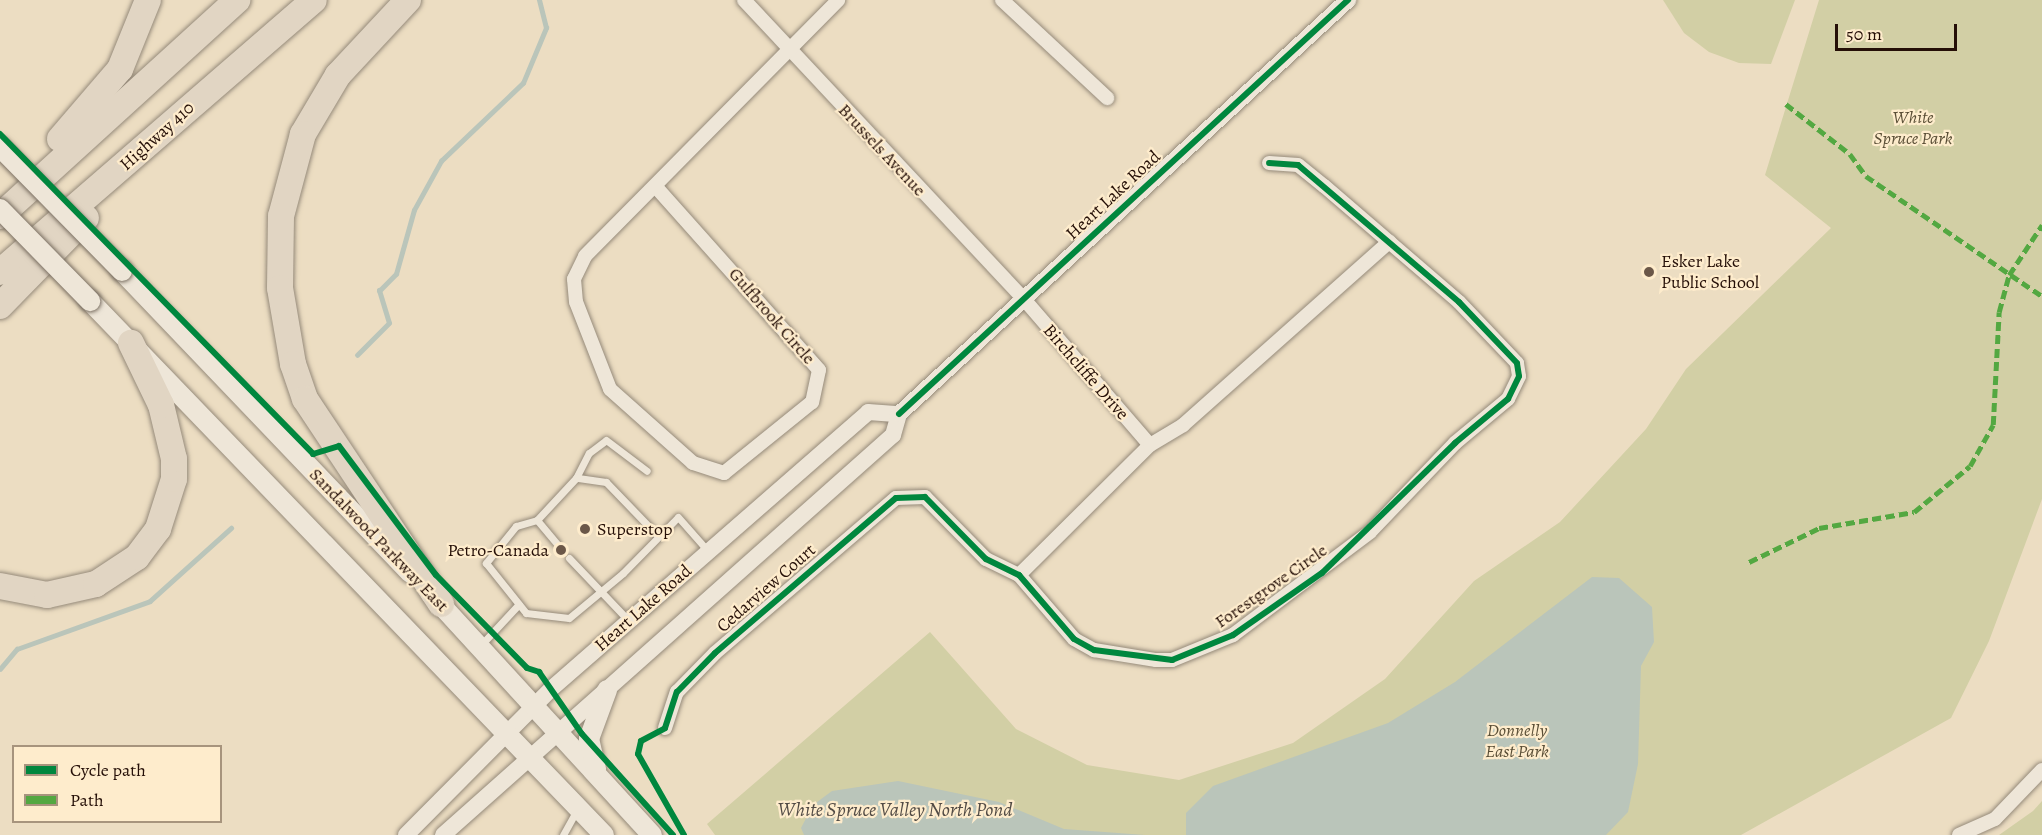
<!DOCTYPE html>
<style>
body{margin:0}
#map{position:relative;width:2042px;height:835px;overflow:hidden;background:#ecddc2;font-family:Alegreya,serif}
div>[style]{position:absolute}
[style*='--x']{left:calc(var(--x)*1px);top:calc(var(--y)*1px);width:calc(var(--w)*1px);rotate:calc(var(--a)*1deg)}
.green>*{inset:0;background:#d2cfa5}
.water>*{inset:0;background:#bac5ba}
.stream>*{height:4.5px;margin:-2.25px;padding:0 2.25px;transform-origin:2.25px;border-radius:2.25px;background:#bac5ba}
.roads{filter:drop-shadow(0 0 2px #958a7a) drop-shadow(0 0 2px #958a7a)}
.service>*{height:7px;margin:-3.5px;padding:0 3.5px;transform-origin:3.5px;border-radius:3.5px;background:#eee6d8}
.minor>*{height:14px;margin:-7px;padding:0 7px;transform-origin:7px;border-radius:7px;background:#eee6d8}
.tertiary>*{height:16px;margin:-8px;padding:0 8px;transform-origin:8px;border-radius:8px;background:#eee6d8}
.secondary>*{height:20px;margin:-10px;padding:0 10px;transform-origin:10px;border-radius:10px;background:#eee6d8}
.motorway>*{height:26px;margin:-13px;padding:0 13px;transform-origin:13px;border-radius:13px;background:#e1d5c3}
.bridges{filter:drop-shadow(0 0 2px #796e61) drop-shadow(0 0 2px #796e61)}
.secondary-bridge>*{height:20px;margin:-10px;padding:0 10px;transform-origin:10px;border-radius:10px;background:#eee6d8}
.quiet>*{height:4.5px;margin-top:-2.25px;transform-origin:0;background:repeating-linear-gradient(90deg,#53a841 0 9px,transparent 0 13.5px)}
.cycleway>*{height:6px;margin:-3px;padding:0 3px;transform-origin:3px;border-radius:3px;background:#00873e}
.dots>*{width:16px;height:16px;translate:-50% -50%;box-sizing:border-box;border:3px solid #feeccc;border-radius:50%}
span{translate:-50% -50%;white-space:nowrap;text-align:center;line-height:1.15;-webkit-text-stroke:4.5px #feeccc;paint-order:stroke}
.park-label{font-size:18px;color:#5a4e36;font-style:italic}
.street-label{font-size:18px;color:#250f07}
.poi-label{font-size:18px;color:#250f07}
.left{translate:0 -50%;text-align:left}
.right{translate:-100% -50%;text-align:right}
.water-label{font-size:20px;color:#524b45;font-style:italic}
.legend{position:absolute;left:12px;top:745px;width:210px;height:78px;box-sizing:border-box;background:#feeccc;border:2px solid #a7947d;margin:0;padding:8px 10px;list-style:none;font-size:18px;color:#250f07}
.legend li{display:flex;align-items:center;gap:12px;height:30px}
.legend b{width:30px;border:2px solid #a7947d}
.scale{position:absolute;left:1835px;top:24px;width:122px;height:27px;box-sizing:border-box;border:3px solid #250f07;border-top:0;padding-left:8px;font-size:18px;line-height:21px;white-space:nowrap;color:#250f07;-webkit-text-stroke:4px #feeccc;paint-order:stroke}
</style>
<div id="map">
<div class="green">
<div style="clip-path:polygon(1663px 0,1795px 0,1771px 64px,1739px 63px,1709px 52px,1684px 33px)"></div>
<div style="clip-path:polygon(1819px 0,2042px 0,2042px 499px,1989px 641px,1951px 718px,1741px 835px,715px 835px,707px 824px,930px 632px,1016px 729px,1087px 765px,1179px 780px,1293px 743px,1385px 679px,1474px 581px,1560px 522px,1646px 429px,1686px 369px,1831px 228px,1765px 175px)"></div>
<div style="clip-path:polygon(2042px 801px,2042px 835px,1999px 835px,2033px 811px)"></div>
</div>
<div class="water">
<div style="clip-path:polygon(1592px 577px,1619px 578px,1652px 607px,1654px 642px,1641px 666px,1638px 764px,1628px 812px,1606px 835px,1186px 835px,1186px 813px,1213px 786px,1388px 723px,1455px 682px)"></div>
<div style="clip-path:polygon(898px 781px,999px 802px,1064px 829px,1145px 835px,804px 835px,801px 828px,813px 805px,832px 791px)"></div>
</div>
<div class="stream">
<div style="--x:357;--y:355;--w:45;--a:-45"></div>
<div style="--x:389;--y:323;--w:34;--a:-107"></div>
<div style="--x:379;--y:291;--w:24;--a:-45"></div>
<div style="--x:396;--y:274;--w:66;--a:-74.3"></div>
<div style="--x:414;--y:210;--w:56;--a:-61.1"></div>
<div style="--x:441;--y:161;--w:113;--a:-43.6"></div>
<div style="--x:523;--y:83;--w:60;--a:-67.3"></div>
<div style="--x:546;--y:28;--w:29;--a:-104"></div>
<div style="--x:0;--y:669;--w:26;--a:-50"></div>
<div style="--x:17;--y:649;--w:141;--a:-19.8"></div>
<div style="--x:150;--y:601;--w:109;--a:-42"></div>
</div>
<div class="roads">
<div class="service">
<div style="--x:576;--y:478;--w:28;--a:-63"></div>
<div style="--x:589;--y:453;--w:21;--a:-37"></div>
<div style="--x:606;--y:440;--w:51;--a:37.1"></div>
<div style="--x:537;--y:520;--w:31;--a:50"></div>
<div style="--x:658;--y:536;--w:75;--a:-133.9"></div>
<div style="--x:606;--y:482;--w:30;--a:-172"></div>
<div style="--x:576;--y:478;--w:57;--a:132.9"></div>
<div style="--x:537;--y:520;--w:22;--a:164"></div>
<div style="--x:516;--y:526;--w:48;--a:129"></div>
<div style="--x:486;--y:563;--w:64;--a:51.3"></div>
<div style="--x:526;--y:613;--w:43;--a:6.6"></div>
<div style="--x:569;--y:618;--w:70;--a:-39.8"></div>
<div style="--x:623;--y:573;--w:78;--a:-45.5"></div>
<div style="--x:678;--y:517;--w:45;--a:48.6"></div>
<div style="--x:569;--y:558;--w:86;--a:46.4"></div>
<div style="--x:480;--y:646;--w:57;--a:-47.1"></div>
<div style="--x:563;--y:835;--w:29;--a:-61"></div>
</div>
<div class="minor">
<div style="--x:744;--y:0;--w:408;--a:46.9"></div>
<div style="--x:1023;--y:298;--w:194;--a:49.2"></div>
<div style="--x:1002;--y:0;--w:144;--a:43"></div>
<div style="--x:656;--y:187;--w:245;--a:48.3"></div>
<div style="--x:819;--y:370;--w:33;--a:102"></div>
<div style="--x:812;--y:402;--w:113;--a:141.1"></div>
<div style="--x:724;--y:473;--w:33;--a:-162"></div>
<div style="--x:693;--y:463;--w:111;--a:-138.3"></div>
<div style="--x:610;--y:389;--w:93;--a:-111.3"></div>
<div style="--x:576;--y:302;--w:23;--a:-95"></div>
<div style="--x:574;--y:279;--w:25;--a:-64"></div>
<div style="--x:585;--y:256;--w:360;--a:-45.3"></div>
<div style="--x:1019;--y:575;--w:185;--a:-44.8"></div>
<div style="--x:1150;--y:445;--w:39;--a:-31"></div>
<div style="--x:1183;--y:425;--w:276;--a:-41.6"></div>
<div style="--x:665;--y:728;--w:38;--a:-72"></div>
<div style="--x:677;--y:692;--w:54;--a:-45.7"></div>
<div style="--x:715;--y:653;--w:238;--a:-40.6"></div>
<div style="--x:896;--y:498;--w:29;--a:-2"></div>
<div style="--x:925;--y:497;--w:87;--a:45.5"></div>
<div style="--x:986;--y:559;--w:37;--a:26"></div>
<div style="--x:1019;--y:575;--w:84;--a:49.3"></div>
<div style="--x:1074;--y:639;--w:23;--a:29"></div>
<div style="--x:1094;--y:650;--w:63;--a:9.2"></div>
<div style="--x:1156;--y:660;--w:16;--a:0"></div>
<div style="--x:1172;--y:660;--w:66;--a:-22.3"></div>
<div style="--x:1233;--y:635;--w:171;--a:-36.9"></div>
<div style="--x:1370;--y:532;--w:123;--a:-46.3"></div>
<div style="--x:1455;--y:443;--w:69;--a:-39.7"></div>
<div style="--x:1508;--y:399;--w:25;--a:-64"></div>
<div style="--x:1519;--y:376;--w:13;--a:-99"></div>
<div style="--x:1517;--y:363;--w:84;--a:-133.6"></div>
<div style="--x:1459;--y:302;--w:178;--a:-139.3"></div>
<div style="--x:1324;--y:186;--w:33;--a:-141"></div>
<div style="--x:1298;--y:165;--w:29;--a:-176"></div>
<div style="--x:1959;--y:835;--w:39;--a:-24"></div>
<div style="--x:1995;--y:819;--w:68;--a:-46.2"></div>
</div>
<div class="tertiary">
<div style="--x:406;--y:835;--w:206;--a:-45.2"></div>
<div style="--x:551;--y:689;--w:421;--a:-41.1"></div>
<div style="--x:868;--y:412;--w:31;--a:4"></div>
<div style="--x:443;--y:835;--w:602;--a:-41.63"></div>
<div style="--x:893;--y:435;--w:22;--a:-74"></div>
<div style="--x:899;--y:414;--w:611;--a:-42.68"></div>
</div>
<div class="secondary">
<div style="--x:122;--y:271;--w:417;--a:46.3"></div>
<div style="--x:90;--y:301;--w:741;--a:46.09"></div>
<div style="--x:431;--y:594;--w:327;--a:47.5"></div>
<div style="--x:596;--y:769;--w:31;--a:-103"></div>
<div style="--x:589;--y:739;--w:52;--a:-69.8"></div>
</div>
<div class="motorway">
<div style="--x:408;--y:0;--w:103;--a:133"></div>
<div style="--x:338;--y:75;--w:69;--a:120.7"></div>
<div style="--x:303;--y:134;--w:85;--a:105"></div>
<div style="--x:281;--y:216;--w:72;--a:90.8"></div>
<div style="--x:280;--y:288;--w:77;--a:80.3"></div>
<div style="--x:293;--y:364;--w:37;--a:71"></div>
<div style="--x:305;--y:399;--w:246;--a:56.4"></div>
<div style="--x:60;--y:139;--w:92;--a:-49.4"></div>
<div style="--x:120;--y:69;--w:74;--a:-67.9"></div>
<div style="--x:0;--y:216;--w:321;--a:-42.3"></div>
<div style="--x:0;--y:272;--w:415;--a:-40.9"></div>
<div style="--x:0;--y:306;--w:123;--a:-45.7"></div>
<div style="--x:0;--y:586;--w:48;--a:10.8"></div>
<div style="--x:47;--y:595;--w:50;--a:-12.7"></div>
<div style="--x:96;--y:584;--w:49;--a:-33.4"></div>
<div style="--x:137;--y:557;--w:35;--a:-53"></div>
<div style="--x:158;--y:529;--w:52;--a:-72.3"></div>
<div style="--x:174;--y:479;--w:20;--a:-90"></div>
<div style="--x:174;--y:459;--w:56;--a:-103.5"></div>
<div style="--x:161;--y:405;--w:69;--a:-115.8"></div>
</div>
</div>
<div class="bridges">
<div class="secondary-bridge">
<div style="--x:0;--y:147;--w:174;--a:45.5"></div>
<div style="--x:0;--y:209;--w:129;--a:45.6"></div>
</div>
</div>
<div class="quiet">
<div style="--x:1786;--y:104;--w:81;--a:38"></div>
<div style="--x:1850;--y:154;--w:27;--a:54"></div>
<div style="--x:1866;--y:176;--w:213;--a:34.3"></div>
<div style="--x:1749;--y:562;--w:78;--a:-25.9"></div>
<div style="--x:1819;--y:528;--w:96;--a:-9.6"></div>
<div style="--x:1914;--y:512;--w:72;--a:-39.4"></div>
<div style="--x:1970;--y:466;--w:47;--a:-60.7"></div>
<div style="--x:1993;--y:425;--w:113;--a:-87"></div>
<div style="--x:1999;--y:312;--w:38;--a:-75"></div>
<div style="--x:2009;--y:275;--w:60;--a:-56.6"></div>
</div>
<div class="cycleway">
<div style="--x:0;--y:134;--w:448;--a:45.6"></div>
<div style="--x:313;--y:454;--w:27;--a:-17"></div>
<div style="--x:339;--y:446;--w:161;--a:53.1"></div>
<div style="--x:436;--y:575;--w:130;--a:45.6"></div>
<div style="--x:527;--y:668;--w:13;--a:18"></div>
<div style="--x:539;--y:672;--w:75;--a:55.3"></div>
<div style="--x:582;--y:734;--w:136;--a:48"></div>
<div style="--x:899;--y:414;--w:611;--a:-42.68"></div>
<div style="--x:684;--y:835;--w:93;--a:-119.6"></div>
<div style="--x:638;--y:754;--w:13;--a:-77"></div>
<div style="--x:641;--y:741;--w:27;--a:-28"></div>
<div style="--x:665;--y:728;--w:38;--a:-72"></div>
<div style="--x:677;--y:692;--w:54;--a:-45.7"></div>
<div style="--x:715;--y:653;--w:238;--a:-40.6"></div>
<div style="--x:896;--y:498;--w:29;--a:-2"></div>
<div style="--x:925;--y:497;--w:87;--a:45.5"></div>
<div style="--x:986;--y:559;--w:37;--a:26"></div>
<div style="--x:1019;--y:575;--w:84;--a:49.3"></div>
<div style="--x:1074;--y:639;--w:23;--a:29"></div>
<div style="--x:1094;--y:650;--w:79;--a:7.3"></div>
<div style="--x:1172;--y:660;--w:66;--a:-22.3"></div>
<div style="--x:1233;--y:635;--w:108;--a:-34.9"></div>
<div style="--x:1322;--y:573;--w:186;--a:-44.3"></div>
<div style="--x:1455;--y:443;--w:69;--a:-39.7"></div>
<div style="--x:1508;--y:399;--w:25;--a:-64"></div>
<div style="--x:1519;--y:376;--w:13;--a:-99"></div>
<div style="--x:1517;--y:363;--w:84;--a:-133.6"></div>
<div style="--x:1459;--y:302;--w:211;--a:-139.6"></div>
<div style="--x:1298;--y:165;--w:29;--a:-176"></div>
</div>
<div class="dots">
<div style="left:1649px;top:272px;background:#6b5748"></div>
<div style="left:585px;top:529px;background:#6b5748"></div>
<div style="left:561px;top:550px;background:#6b5748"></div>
</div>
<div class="park-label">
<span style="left:1913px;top:128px">White<br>Spruce Park</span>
<span style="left:1517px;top:741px">Donnelly<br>East Park</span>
</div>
<div class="street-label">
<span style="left:157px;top:136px;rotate:-42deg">Highway 410</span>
<span style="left:882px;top:150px;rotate:47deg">Brussels Avenue</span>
<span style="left:1113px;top:195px;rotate:-43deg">Heart Lake Road</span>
<span style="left:772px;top:316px;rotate:49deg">Gulfbrook Circle</span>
<span style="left:1086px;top:372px;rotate:49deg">Birchcliffe Drive</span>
<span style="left:379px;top:540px;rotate:46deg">Sandalwood Parkway East</span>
<span style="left:1271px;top:586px;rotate:-35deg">Forestgrove Circle</span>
<span style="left:766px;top:588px;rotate:-41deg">Cedarview Court</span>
<span style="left:643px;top:608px;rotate:-41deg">Heart Lake Road</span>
</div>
<div class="poi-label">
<span class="left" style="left:1661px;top:272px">Esker Lake<br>Public School</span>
<span class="left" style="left:597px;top:529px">Superstop</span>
<span class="right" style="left:549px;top:550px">Petro-Canada</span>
</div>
<div class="water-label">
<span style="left:895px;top:809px">White Spruce Valley North Pond</span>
</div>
<ul class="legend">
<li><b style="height:8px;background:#00873e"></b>Cycle path</li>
<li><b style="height:8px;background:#53a841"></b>Path</li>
</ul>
<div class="scale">50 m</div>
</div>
